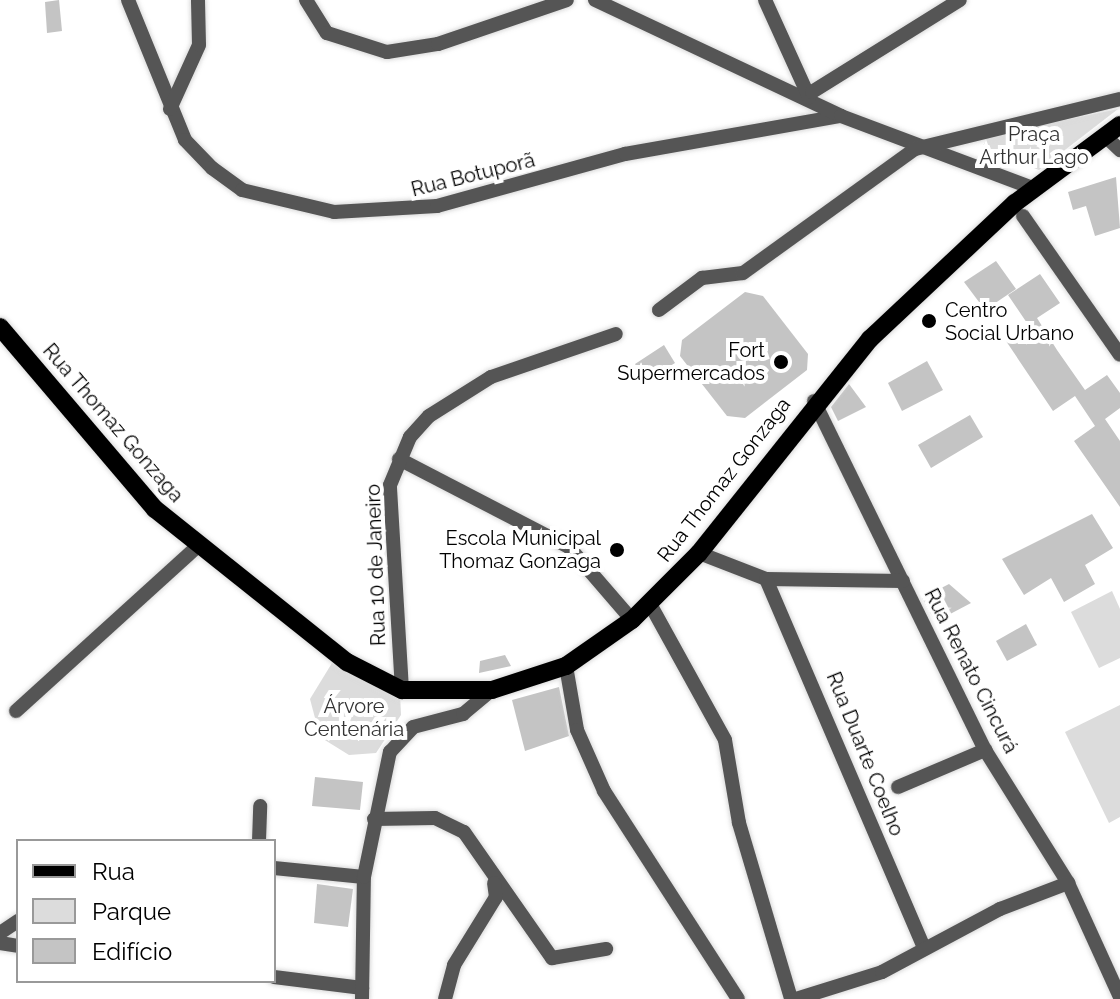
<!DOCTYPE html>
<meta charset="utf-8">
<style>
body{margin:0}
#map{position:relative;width:1120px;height:999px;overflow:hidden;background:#fff;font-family:Raleway,sans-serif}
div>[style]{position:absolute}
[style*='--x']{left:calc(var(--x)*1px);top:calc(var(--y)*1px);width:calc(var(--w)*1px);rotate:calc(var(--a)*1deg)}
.green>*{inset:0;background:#dcdcdc}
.building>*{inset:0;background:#c4c4c4}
.roads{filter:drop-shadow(0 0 2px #dbdbdb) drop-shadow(0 0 2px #dbdbdb)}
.minor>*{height:14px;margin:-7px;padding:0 7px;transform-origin:7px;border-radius:7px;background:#555}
.major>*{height:18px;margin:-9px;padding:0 9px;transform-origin:9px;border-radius:9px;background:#000}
.dots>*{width:22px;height:22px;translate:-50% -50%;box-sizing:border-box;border:4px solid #fff;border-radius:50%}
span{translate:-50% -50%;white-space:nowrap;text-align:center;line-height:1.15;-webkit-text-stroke:8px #fff;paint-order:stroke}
.park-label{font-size:20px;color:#333}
.street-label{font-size:20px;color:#000}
.poi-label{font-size:20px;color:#000}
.left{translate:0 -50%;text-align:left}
.right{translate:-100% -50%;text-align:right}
.legend{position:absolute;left:16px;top:839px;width:260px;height:144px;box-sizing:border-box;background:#fff;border:2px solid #999;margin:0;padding:10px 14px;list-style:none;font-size:24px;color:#000}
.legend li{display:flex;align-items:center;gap:16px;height:40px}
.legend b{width:40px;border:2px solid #999}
</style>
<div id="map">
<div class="green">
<div style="clip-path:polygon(1118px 109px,1039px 170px,982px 148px,988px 136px)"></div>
<div style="clip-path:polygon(1112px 591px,1120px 609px,1120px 658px,1099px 668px,1071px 612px)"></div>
<div style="clip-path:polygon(332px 663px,400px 693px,401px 715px,376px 753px,349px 755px,320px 737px,310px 699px)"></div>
<div style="clip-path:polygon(1120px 705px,1120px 817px,1109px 823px,1065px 732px)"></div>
</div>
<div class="building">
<div style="clip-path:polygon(59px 0,62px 31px,47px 33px,45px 2px)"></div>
<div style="clip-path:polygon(1116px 177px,1120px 228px,1095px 236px,1086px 206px,1073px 210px,1068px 192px)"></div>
<div style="clip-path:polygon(996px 261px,1016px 289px,985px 310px,964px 282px)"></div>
<div style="clip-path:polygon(1040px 274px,1060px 303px,1037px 318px,1057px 350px,1085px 390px,1107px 375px,1120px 393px,1120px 408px,1105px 419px,1120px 441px,1120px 507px,1074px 441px,1095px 426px,1075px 396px,1053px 411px,1006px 341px,1029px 326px,1008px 295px)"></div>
<div style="clip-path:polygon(745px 292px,763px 296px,808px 354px,807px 370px,745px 418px,727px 416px,680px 356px,682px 340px)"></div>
<div style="clip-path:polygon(664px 345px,675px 363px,646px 381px,635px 364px)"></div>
<div style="clip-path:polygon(927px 361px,943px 390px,902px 411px,888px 383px)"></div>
<div style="clip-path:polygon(849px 384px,866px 407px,838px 421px,831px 407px)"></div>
<div style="clip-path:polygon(970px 415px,983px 437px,931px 468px,918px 445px)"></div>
<div style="clip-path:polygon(1092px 514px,1113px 548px,1085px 565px,1095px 584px,1064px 602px,1051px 578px,1024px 595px,1002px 559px)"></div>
<div style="clip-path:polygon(949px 584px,971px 603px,935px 622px,922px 598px)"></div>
<div style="clip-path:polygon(1026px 624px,1037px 645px,1007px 661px,996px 641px)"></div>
<div style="clip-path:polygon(505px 655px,511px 666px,479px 673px,480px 661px)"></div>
<div style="clip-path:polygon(559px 687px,569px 736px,525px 751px,512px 700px)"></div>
<div style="clip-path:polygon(315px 777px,363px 782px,360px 810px,312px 806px)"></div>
<div style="clip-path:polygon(317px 884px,353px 889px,348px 927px,314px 923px)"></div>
</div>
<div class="roads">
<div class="minor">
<div style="--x:128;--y:0;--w:151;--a:67.8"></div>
<div style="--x:185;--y:140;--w:39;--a:46"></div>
<div style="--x:212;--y:168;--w:37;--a:36"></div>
<div style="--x:242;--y:190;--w:95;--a:13.4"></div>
<div style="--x:334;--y:212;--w:103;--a:-3.3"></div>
<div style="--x:437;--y:206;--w:195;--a:-15.5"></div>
<div style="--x:625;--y:154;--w:219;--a:-10"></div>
<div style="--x:306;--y:0;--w:39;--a:58"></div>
<div style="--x:327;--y:33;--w:63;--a:17.6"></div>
<div style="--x:387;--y:52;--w:52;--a:-8.9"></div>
<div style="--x:438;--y:44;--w:136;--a:-18.8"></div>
<div style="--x:595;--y:0;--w:272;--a:25.2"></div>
<div style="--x:841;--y:116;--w:205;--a:20.6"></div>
<div style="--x:765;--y:0;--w:107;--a:65.6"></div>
<div style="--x:812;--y:92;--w:174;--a:-31.9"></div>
<div style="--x:170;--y:109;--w:70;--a:-65.6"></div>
<div style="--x:199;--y:45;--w:45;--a:-91.3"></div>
<div style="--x:1105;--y:136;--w:21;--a:43"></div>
<div style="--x:1023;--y:216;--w:169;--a:55.1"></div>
<div style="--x:659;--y:310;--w:54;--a:-36.7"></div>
<div style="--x:702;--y:278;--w:41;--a:-7"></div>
<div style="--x:743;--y:273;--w:212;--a:-35.8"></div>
<div style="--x:915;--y:149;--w:211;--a:-13.7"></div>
<div style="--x:814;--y:401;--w:389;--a:63.9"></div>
<div style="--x:985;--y:750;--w:157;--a:58"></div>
<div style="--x:1068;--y:883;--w:125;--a:65.5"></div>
<div style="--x:399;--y:459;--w:191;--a:27.4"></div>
<div style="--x:569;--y:547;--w:96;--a:49.2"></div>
<div style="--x:699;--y:553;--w:72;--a:21.2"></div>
<div style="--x:766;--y:579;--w:137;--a:0.8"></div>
<div style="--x:766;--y:579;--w:400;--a:66.8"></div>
<div style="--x:650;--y:604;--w:155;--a:61.1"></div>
<div style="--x:725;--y:740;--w:84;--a:80.4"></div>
<div style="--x:739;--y:823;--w:184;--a:73.5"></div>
<div style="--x:566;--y:666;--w:65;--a:80.2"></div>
<div style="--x:577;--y:730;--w:67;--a:66.1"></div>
<div style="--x:604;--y:791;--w:247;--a:57.2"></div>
<div style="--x:402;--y:690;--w:205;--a:-93.4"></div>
<div style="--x:390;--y:485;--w:52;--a:-67.4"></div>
<div style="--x:410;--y:437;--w:28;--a:-48"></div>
<div style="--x:429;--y:416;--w:73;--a:-32.2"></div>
<div style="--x:491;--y:377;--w:132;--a:-19"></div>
<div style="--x:16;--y:711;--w:246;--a:-42.2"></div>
<div style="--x:898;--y:787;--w:95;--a:-23"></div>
<div style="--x:374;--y:819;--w:61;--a:-0.9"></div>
<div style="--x:435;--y:818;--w:32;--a:26"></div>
<div style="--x:464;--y:832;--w:154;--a:55.1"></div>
<div style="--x:552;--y:958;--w:55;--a:-9.5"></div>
<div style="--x:259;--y:841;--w:35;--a:-88"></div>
<div style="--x:274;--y:868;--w:90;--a:5.7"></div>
<div style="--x:0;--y:933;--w:22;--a:-34"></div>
<div style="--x:0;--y:943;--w:18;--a:9"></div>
<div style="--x:274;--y:977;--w:89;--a:7.1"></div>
<div style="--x:362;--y:999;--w:122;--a:-89.1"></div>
<div style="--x:364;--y:877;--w:128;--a:-78.3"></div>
<div style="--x:390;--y:752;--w:34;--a:-47"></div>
<div style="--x:413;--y:727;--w:52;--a:-14.6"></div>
<div style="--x:463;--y:714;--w:38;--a:-40"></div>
<div style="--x:445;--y:999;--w:35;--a:-75"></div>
<div style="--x:454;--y:965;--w:80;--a:-58.3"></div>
<div style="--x:496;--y:897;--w:14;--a:-98"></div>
<div style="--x:796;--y:999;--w:90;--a:-17.4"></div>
<div style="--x:882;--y:972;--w:134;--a:-28.1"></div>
<div style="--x:1000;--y:909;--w:73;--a:-20.9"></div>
</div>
<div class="major">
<div style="--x:0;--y:327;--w:239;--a:49.6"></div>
<div style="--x:155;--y:509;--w:246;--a:38.6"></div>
<div style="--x:347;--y:662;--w:62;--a:27"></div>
<div style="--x:402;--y:690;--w:90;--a:0"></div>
<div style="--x:492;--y:690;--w:78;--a:-18"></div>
<div style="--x:566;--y:666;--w:80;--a:-34.9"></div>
<div style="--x:632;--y:620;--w:95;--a:-45"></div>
<div style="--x:699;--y:553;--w:274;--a:-51.4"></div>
<div style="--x:870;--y:339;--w:199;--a:-43.2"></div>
<div style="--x:1015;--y:203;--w:131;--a:-36.6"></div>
</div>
</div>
<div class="dots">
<div style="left:929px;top:321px;background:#000"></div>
<div style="left:781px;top:362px;background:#000"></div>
<div style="left:617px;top:550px;background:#000"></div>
</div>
<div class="park-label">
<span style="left:1034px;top:146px">Praça<br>Arthur Lago</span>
<span style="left:354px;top:718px">Árvore<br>Centenária</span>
</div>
<div class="street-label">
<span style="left:473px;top:175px;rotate:-14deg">Rua Botuporã</span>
<span style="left:113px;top:423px;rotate:49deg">Rua Thomaz Gonzaga</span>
<span style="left:724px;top:480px;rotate:-52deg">Rua Thomaz Gonzaga</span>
<span style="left:376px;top:565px;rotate:-92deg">Rua 10 de Janeiro</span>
<span style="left:971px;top:671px;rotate:63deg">Rua Renato Cincurá</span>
<span style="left:865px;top:754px;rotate:68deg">Rua Duarte Coelho</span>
</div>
<div class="poi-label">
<span class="left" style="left:945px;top:322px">Centro<br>Social Urbano</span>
<span class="right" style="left:765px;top:362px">Fort<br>Supermercados</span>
<span class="right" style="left:601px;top:550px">Escola Municipal<br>Thomaz Gonzaga</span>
</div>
<ul class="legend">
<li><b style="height:10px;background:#000"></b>Rua</li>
<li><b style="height:22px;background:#dcdcdc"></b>Parque</li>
<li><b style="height:22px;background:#c4c4c4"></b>Edifício</li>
</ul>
</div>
